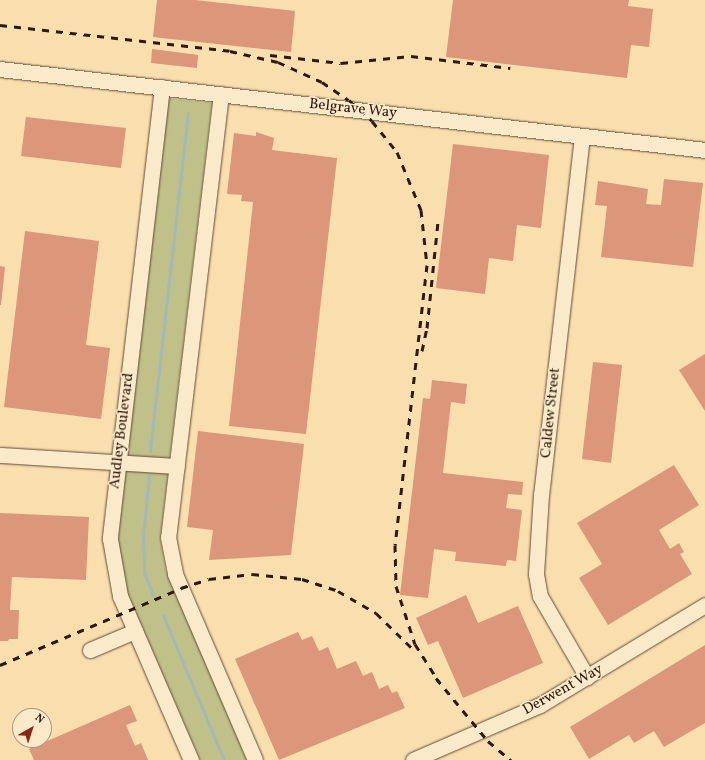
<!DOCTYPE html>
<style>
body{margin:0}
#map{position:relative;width:705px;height:760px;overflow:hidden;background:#f9dfae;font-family:Vollkorn,serif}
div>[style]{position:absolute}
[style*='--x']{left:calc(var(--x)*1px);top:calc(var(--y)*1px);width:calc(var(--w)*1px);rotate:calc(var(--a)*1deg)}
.green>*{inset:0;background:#bfc189}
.stream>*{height:3px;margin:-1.5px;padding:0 1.5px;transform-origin:1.5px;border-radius:1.5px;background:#a4b9b7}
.building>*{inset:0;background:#dc967a}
.roads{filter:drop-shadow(0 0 1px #624a35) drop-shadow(0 0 1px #624a35)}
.minor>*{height:15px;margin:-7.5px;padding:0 7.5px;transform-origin:7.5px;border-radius:7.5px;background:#fbeaca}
.rail>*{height:3px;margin-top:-1.5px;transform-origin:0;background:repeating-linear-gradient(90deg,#30180d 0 7px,transparent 0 14px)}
span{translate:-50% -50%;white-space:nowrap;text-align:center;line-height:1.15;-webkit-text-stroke:3px #fbeaca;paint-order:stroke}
.street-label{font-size:15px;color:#30180d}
.north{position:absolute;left:12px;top:708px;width:40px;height:40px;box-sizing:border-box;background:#fbeaca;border:1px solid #aa967e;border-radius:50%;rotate:39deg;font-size:11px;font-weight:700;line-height:16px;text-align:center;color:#30180d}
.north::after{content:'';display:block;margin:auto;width:14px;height:18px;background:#8f2418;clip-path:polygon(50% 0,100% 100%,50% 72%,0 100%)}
</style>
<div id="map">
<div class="green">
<div style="clip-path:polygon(166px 98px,212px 103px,160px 539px,166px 571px,247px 760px,200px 760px,121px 578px,117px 544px,118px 505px)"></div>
</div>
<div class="stream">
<div style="--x:150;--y:451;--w:340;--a:-83.6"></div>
<div style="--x:149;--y:476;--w:59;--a:95.8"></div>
<div style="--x:143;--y:535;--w:37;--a:88"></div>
<div style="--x:144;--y:572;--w:25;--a:69"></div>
<div style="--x:163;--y:615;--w:157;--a:67.2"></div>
</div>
<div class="building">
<div style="clip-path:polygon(157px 0,195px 0,295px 11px,291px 52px,153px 37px)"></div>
<div style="clip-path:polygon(453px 0,629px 0,628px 6px,653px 9px,649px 47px,631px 45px,627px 78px,446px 57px)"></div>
<div style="clip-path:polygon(152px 49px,198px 55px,197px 68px,151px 63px)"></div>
<div style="clip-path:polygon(26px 117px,126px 128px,121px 168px,21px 156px)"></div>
<div style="clip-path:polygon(256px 132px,274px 138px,272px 150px,337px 158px,306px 434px,229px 426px,253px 202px,241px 201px,242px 195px,227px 194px,234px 133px,256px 136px)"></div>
<div style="clip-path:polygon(453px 144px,549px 155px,541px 228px,517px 225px,513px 261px,489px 258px,485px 294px,436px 288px)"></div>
<div style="clip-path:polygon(664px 179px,703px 183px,693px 267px,601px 257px,607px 206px,595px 205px,598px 181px,648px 189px,646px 204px,661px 205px)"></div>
<div style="clip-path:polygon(25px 231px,99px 241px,86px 345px,110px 348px,101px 419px,4px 407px)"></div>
<div style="clip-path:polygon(0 266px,5px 267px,1px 305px,0 305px)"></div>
<div style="clip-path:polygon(705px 354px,705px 411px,679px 370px)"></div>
<div style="clip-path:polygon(593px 362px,622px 365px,611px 463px,582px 459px)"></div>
<div style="clip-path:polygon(432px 380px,467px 384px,465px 404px,451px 402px,443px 473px,523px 482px,522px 495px,508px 494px,506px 508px,522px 510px,516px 561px,507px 560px,506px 566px,455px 561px,456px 552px,434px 549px,428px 598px,400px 595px,423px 398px,430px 399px)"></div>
<div style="clip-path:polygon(198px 431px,304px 444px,291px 555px,209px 560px,213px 530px,187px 527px)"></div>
<div style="clip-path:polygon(674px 465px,699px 505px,659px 530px,670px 549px,679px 543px,684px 552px,680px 554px,692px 574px,608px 625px,579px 578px,602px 564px,577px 523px)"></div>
<div style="clip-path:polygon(0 513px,89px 517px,86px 580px,12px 577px,10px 610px,19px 610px,18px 639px,9px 639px,8px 641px,0 641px)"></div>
<div style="clip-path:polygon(466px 595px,478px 623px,518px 606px,543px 663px,463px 698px,438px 641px,428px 645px,416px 618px)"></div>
<div style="clip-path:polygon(298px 632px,302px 640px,312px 636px,319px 651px,328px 647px,337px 669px,356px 661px,363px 676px,372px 672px,379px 689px,388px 685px,392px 693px,397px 691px,405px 708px,279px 760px,235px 659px)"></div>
<div style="clip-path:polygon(705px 645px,705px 723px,664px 747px,654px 731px,634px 743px,629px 735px,589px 759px,570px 727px)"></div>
<div style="clip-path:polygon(130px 705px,137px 721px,126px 725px,135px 746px,141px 743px,148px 760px,34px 760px,29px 749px)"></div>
</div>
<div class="roads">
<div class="minor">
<div style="--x:0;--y:69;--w:710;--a:6.55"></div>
<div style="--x:162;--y:87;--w:455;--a:96.6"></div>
<div style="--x:110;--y:539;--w:58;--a:80"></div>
<div style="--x:120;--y:596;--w:179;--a:66.6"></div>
<div style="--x:221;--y:94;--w:446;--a:96.8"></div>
<div style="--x:168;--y:537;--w:38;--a:79"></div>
<div style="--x:175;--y:574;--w:202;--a:66.7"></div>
<div style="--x:582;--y:136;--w:360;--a:96.5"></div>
<div style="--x:541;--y:494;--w:80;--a:93.6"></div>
<div style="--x:536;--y:574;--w:22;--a:80"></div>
<div style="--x:540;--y:596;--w:94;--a:59.9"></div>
<div style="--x:0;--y:455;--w:177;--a:3.6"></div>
<div style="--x:90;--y:650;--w:49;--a:-22.9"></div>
<div style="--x:413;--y:760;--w:138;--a:-23.4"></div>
<div style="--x:540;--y:705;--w:193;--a:-31.2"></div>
</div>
</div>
<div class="rail">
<div style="--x:0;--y:25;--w:231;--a:6.4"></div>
<div style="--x:230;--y:51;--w:49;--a:12.9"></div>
<div style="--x:278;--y:62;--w:48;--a:24.4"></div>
<div style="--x:322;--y:82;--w:32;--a:34"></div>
<div style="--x:349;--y:100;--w:31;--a:42"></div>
<div style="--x:372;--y:121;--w:40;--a:51"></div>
<div style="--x:397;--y:152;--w:63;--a:67.5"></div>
<div style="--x:421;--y:210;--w:55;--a:83.8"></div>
<div style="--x:427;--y:265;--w:282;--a:96.5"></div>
<div style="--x:395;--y:545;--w:41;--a:88.6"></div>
<div style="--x:396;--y:586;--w:61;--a:71.9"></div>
<div style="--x:415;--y:644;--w:45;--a:57.7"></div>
<div style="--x:270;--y:55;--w:71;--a:6.4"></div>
<div style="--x:341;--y:63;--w:70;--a:-5.7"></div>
<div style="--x:411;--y:56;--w:100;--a:6.9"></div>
<div style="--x:422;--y:351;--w:24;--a:-78"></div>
<div style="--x:427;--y:328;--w:107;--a:-84.1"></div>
<div style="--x:0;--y:665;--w:197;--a:-23"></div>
<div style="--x:181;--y:588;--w:29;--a:-18"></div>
<div style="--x:209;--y:579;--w:43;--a:-6.6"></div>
<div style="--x:252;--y:574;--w:50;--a:5.7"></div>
<div style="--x:302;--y:579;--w:38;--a:18"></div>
<div style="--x:338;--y:591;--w:44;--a:30.1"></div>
<div style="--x:376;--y:613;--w:54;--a:44.3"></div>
<div style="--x:436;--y:678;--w:82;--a:50.5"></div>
<div style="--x:488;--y:741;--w:30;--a:40"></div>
</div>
<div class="street-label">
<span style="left:353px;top:109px;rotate:6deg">Belgrave Way</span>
<span style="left:551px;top:413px;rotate:-84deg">Caldew Street</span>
<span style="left:122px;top:431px;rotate:-83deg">Audley Boulevard</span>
<span style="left:563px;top:690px;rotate:-29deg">Derwent Way</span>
</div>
<div class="north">N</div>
</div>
